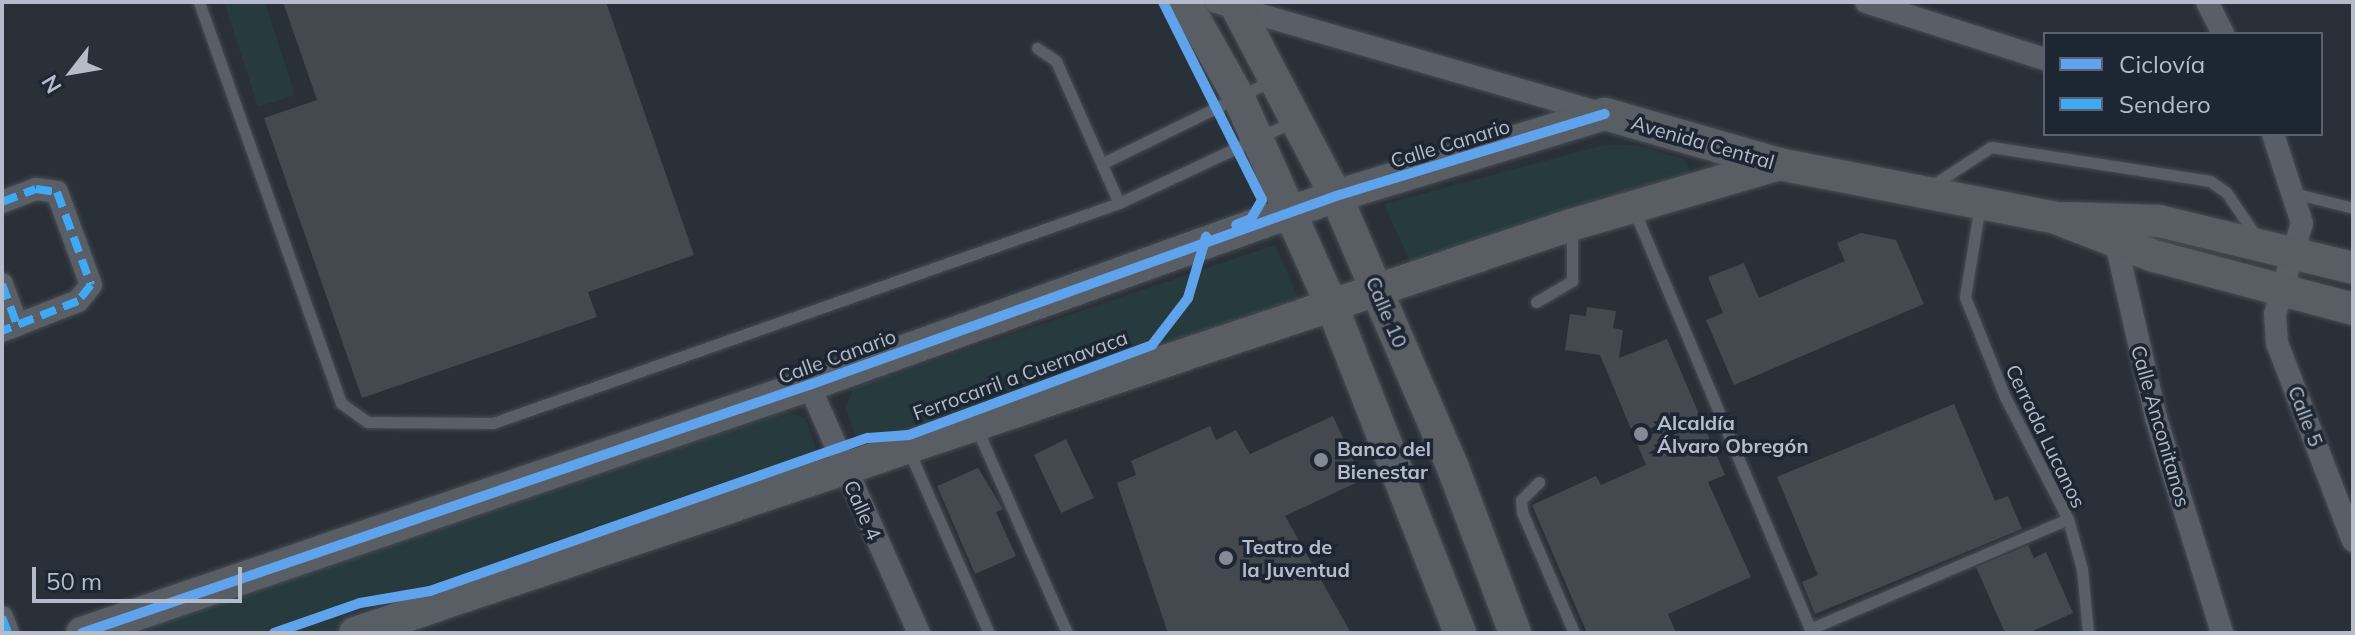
<!DOCTYPE html>
<meta charset="utf-8">
<style>
body{margin:0}
#map{position:relative;width:2355px;height:635px;overflow:hidden;background:#2a3038;font-family:Mulish,sans-serif}
div>[style]{position:absolute}
[style*='--x']{left:calc(var(--x)*1px);top:calc(var(--y)*1px);width:calc(var(--w)*1px);rotate:calc(var(--a)*1deg)}
.green>*{inset:0;background:#273a3e}
.building>*{inset:0;background:#444950}
.roads{filter:drop-shadow(0 0 2px #484c53) drop-shadow(0 0 2px #484c53)}
.lane>*{height:11px;margin:-5.5px;padding:0 5.5px;transform-origin:5.5px;border-radius:5.5px;background:#5a5e66}
.street>*{height:22px;margin:-11px;padding:0 11px;transform-origin:11px;border-radius:11px;background:#5a5e66}
.secondary>*{height:32px;margin:-16px;padding:0 16px;transform-origin:16px;border-radius:16px;background:#595d64}
.quiet>*{height:8px;margin-top:-4px;transform-origin:0;background:repeating-linear-gradient(90deg,#3fa9f5 0 16px,transparent 0 24px)}
.cycleway>*{height:10px;margin:-5px;padding:0 5px;transform-origin:5px;border-radius:5px;background:#60a3ed}
.dots>*{width:22px;height:22px;translate:-50% -50%;box-sizing:border-box;border:4px solid #1d2633;border-radius:50%}
span{translate:-50% -50%;white-space:nowrap;text-align:center;line-height:1.15;-webkit-text-stroke:7px #1d2633;paint-order:stroke}
.street-label{font-size:20px;color:#b4bcc9}
.poi-label{font-size:20px;color:#b4bcc9;font-weight:700}
.left{translate:0 -50%;text-align:left}
.frame{position:absolute;inset:0;border:4px solid #b4bcc9;pointer-events:none}
.legend{position:absolute;left:2043px;top:32px;width:280px;height:104px;box-sizing:border-box;background:#1d2633;border:2px solid #59626f;margin:0;padding:10px 14px;list-style:none;font-size:24px;color:#b4bcc9}
.legend li{display:flex;align-items:center;gap:16px;height:40px}
.legend b{width:40px;border:2px solid #59626f}
.north{position:absolute;left:32px;top:32px;width:80px;height:80px;-webkit-text-stroke:6px #1d2633;paint-order:stroke;rotate:239deg;font-size:22px;font-weight:700;line-height:32px;text-align:center;color:#b4bcc9}
.north::after{content:'';display:block;margin:auto;width:28px;height:36px;background:#b4bcc9;clip-path:polygon(50% 0,100% 100%,50% 72%,0 100%)}
.scale{position:absolute;left:32px;top:567px;width:210px;height:36px;box-sizing:border-box;border:4px solid #b4bcc9;border-top:0;padding-left:10px;font-size:24px;line-height:28px;white-space:nowrap;color:#b4bcc9;-webkit-text-stroke:6px #1d2633;paint-order:stroke}
</style>
<div id="map">
<div class="green">
<div style="clip-path:polygon(224px 2px,265px 2px,295px 95px,258px 107px)"></div>
<div style="clip-path:polygon(1604px 145px,1636px 145px,1684px 159px,1692px 175px,1414px 270px,1384px 204px)"></div>
<div style="clip-path:polygon(1275px 245px,1304px 311px,866px 449px,856px 439px,846px 408px,853px 388px)"></div>
<div style="clip-path:polygon(786px 411px,805px 418px,820px 459px,817px 469px,344px 633px,130px 633px)"></div>
</div>
<div class="building">
<div style="clip-path:polygon(283px 2px,606px 2px,694px 255px,588px 292px,597px 317px,362px 398px,264px 118px,317px 100px)"></div>
<div style="clip-path:polygon(1861px 233px,1896px 240px,1924px 304px,1734px 385px,1706px 320px,1723px 313px,1708px 277px,1744px 263px,1759px 298px,1845px 261px,1837px 243px)"></div>
<div style="clip-path:polygon(1587px 307px,1616px 311px,1613px 328px,1623px 330px,1619px 358px,1667px 339px,1725px 475px,1708px 482px,1751px 577px,1668px 614px,1676px 633px,1587px 633px,1532px 505px,1596px 476px,1601px 485px,1646px 465px,1600px 355px,1565px 350px,1570px 314px,1586px 316px)"></div>
<div style="clip-path:polygon(1954px 404px,1995px 501px,2008px 496px,2022px 529px,1815px 614px,1802px 582px,1818px 575px,1777px 477px)"></div>
<div style="clip-path:polygon(1333px 416px,1362px 480px,1285px 516px,1351px 633px,1168px 633px,1117px 483px,1136px 475px,1131px 461px,1210px 426px,1216px 440px,1236px 430px,1250px 454px)"></div>
<div style="clip-path:polygon(1066px 439px,1094px 498px,1061px 513px,1034px 455px)"></div>
<div style="clip-path:polygon(978px 468px,1003px 509px,996px 512px,1016px 556px,975px 574px,937px 486px)"></div>
<div style="clip-path:polygon(2028px 545px,2034px 558px,2046px 552px,2073px 613px,2028px 633px,2005px 633px,1976px 567px)"></div>
</div>
<div class="roads">
<div class="lane">
<div style="--x:199;--y:2;--w:425;--a:70.5"></div>
<div style="--x:341;--y:403;--w:32;--a:36"></div>
<div style="--x:367;--y:422;--w:126;--a:0.5"></div>
<div style="--x:493;--y:423;--w:664;--a:-19.36"></div>
<div style="--x:1119;--y:203;--w:191;--a:-25.1"></div>
<div style="--x:1037;--y:48;--w:23;--a:34"></div>
<div style="--x:1056;--y:61;--w:155;--a:66.1"></div>
<div style="--x:1103;--y:163;--w:187;--a:-26"></div>
<div style="--x:1928;--y:188;--w:75;--a:-33.1"></div>
<div style="--x:1991;--y:147;--w:222;--a:8.8"></div>
<div style="--x:2210;--y:181;--w:19;--a:35"></div>
<div style="--x:2226;--y:192;--w:53;--a:55.7"></div>
<div style="--x:2297;--y:194;--w:58;--a:14"></div>
<div style="--x:1980;--y:205;--w:93;--a:99.3"></div>
<div style="--x:1965;--y:297;--w:108;--a:68.2"></div>
<div style="--x:2005;--y:397;--w:137;--a:62.7"></div>
<div style="--x:2068;--y:519;--w:52;--a:74.4"></div>
<div style="--x:2082;--y:569;--w:64;--a:84.6"></div>
<div style="--x:1634;--y:210;--w:454;--a:67.2"></div>
<div style="--x:1810;--y:629;--w:280;--a:-23.1"></div>
<div style="--x:1536;--y:302;--w:42;--a:-30.3"></div>
<div style="--x:1572;--y:281;--w:51;--a:-90"></div>
<div style="--x:977;--y:429;--w:223;--a:66.2"></div>
<div style="--x:909;--y:451;--w:199;--a:66.3"></div>
<div style="--x:1539;--y:482;--w:25;--a:135"></div>
<div style="--x:1521;--y:500;--w:12;--a:85"></div>
<div style="--x:1522;--y:512;--w:132;--a:66.7"></div>
</div>
<div class="street">
<div style="--x:1216;--y:2;--w:404;--a:16.1"></div>
<div style="--x:1866;--y:2;--w:188;--a:17.7"></div>
<div style="--x:2207;--y:2;--w:36;--a:63"></div>
<div style="--x:2273;--y:134;--w:94;--a:72"></div>
<div style="--x:2302;--y:223;--w:95;--a:106.5"></div>
<div style="--x:2275;--y:314;--w:29;--a:86"></div>
<div style="--x:2277;--y:343;--w:212;--a:69"></div>
<div style="--x:2;--y:202;--w:36;--a:-21"></div>
<div style="--x:36;--y:189;--w:21;--a:8"></div>
<div style="--x:57;--y:192;--w:99;--a:69.9"></div>
<div style="--x:91;--y:285;--w:21;--a:129"></div>
<div style="--x:78;--y:301;--w:82;--a:158.5"></div>
<div style="--x:2113;--y:230;--w:193;--a:77.1"></div>
<div style="--x:2156;--y:418;--w:225;--a:72.9"></div>
<div style="--x:2;--y:284;--w:44;--a:69.9"></div>
<div style="--x:809;--y:385;--w:271;--a:66.1"></div>
<div style="--x:2;--y:617;--w:17;--a:69"></div>
</div>
<div class="secondary">
<div style="--x:1185;--y:2;--w:108;--a:60.6"></div>
<div style="--x:1238;--y:96;--w:230;--a:65.9"></div>
<div style="--x:1332;--y:306;--w:351;--a:68.6"></div>
<div style="--x:1234;--y:2;--w:219;--a:62.3"></div>
<div style="--x:1336;--y:196;--w:296;--a:66.7"></div>
<div style="--x:1453;--y:468;--w:176;--a:69.4"></div>
<div style="--x:2066;--y:218;--w:93;--a:1.8"></div>
<div style="--x:2159;--y:221;--w:200;--a:13.6"></div>
<div style="--x:82;--y:633;--w:768;--a:-18.84"></div>
<div style="--x:809;--y:385;--w:560;--a:-19.73"></div>
<div style="--x:1336;--y:196;--w:281;--a:-17"></div>
<div style="--x:1605;--y:114;--w:181;--a:16"></div>
<div style="--x:1779;--y:164;--w:282;--a:11"></div>
<div style="--x:2056;--y:218;--w:105;--a:21.2"></div>
<div style="--x:2154;--y:256;--w:206;--a:14.9"></div>
<div style="--x:355;--y:633;--w:1283;--a:-18.55"></div>
<div style="--x:1571;--y:225;--w:217;--a:-16.3"></div>
</div>
</div>
<div class="quiet">
<div style="--x:2;--y:202;--w:36;--a:-21"></div>
<div style="--x:36;--y:189;--w:21;--a:8"></div>
<div style="--x:57;--y:192;--w:99;--a:69.9"></div>
<div style="--x:91;--y:285;--w:21;--a:129"></div>
<div style="--x:78;--y:301;--w:82;--a:158.5"></div>
<div style="--x:2;--y:284;--w:44;--a:69.9"></div>
<div style="--x:2;--y:617;--w:17;--a:69"></div>
</div>
<div class="cycleway">
<div style="--x:1163;--y:2;--w:221;--a:63.4"></div>
<div style="--x:1262;--y:200;--w:22;--a:120"></div>
<div style="--x:1251;--y:219;--w:16;--a:158"></div>
<div style="--x:82;--y:633;--w:768;--a:-18.84"></div>
<div style="--x:809;--y:385;--w:560;--a:-19.73"></div>
<div style="--x:1336;--y:196;--w:281;--a:-17"></div>
<div style="--x:274;--y:633;--w:91;--a:-19.2"></div>
<div style="--x:360;--y:603;--w:71;--a:-9.7"></div>
<div style="--x:430;--y:591;--w:464;--a:-19.3"></div>
<div style="--x:868;--y:438;--w:41;--a:-4.2"></div>
<div style="--x:909;--y:435;--w:259;--a:-20.3"></div>
<div style="--x:1152;--y:345;--w:59;--a:-52.5"></div>
<div style="--x:1188;--y:298;--w:64;--a:-73.6"></div>
</div>
<div class="dots">
<div style="left:1641px;top:434px;background:#848b96"></div>
<div style="left:1321px;top:460px;background:#848b96"></div>
<div style="left:1226px;top:558px;background:#848b96"></div>
</div>
<div class="street-label">
<span style="left:1703px;top:142px;rotate:16deg">Avenida Central</span>
<span style="left:1450px;top:143px;rotate:-17deg">Calle Canario</span>
<span style="left:1387px;top:312px;rotate:67deg">Calle 10</span>
<span style="left:837px;top:356px;rotate:-20deg">Calle Canario</span>
<span style="left:1020px;top:375px;rotate:-20deg">Ferrocarril a Cuernavaca</span>
<span style="left:2306px;top:416px;rotate:69deg">Calle 5</span>
<span style="left:2161px;top:426px;rotate:74deg">Calle Anconitanos</span>
<span style="left:2046px;top:436px;rotate:64deg">Cerrada Lucanos</span>
<span style="left:863px;top:510px;rotate:66deg">Calle 4</span>
</div>
<div class="poi-label">
<span class="left" style="left:1657px;top:434px">Alcaldía<br>Álvaro Obregón</span>
<span class="left" style="left:1337px;top:460px">Banco del<br>Bienestar</span>
<span class="left" style="left:1242px;top:558px">Teatro de<br>la Juventud</span>
</div>
<div class="frame"></div>
<ul class="legend">
<li><b style="height:10px;background:#60a3ed"></b>Ciclovía</li>
<li><b style="height:10px;background:#3fa9f5"></b>Sendero</li>
</ul>
<div class="north">N</div>
<div class="scale">50 m</div>
</div>
